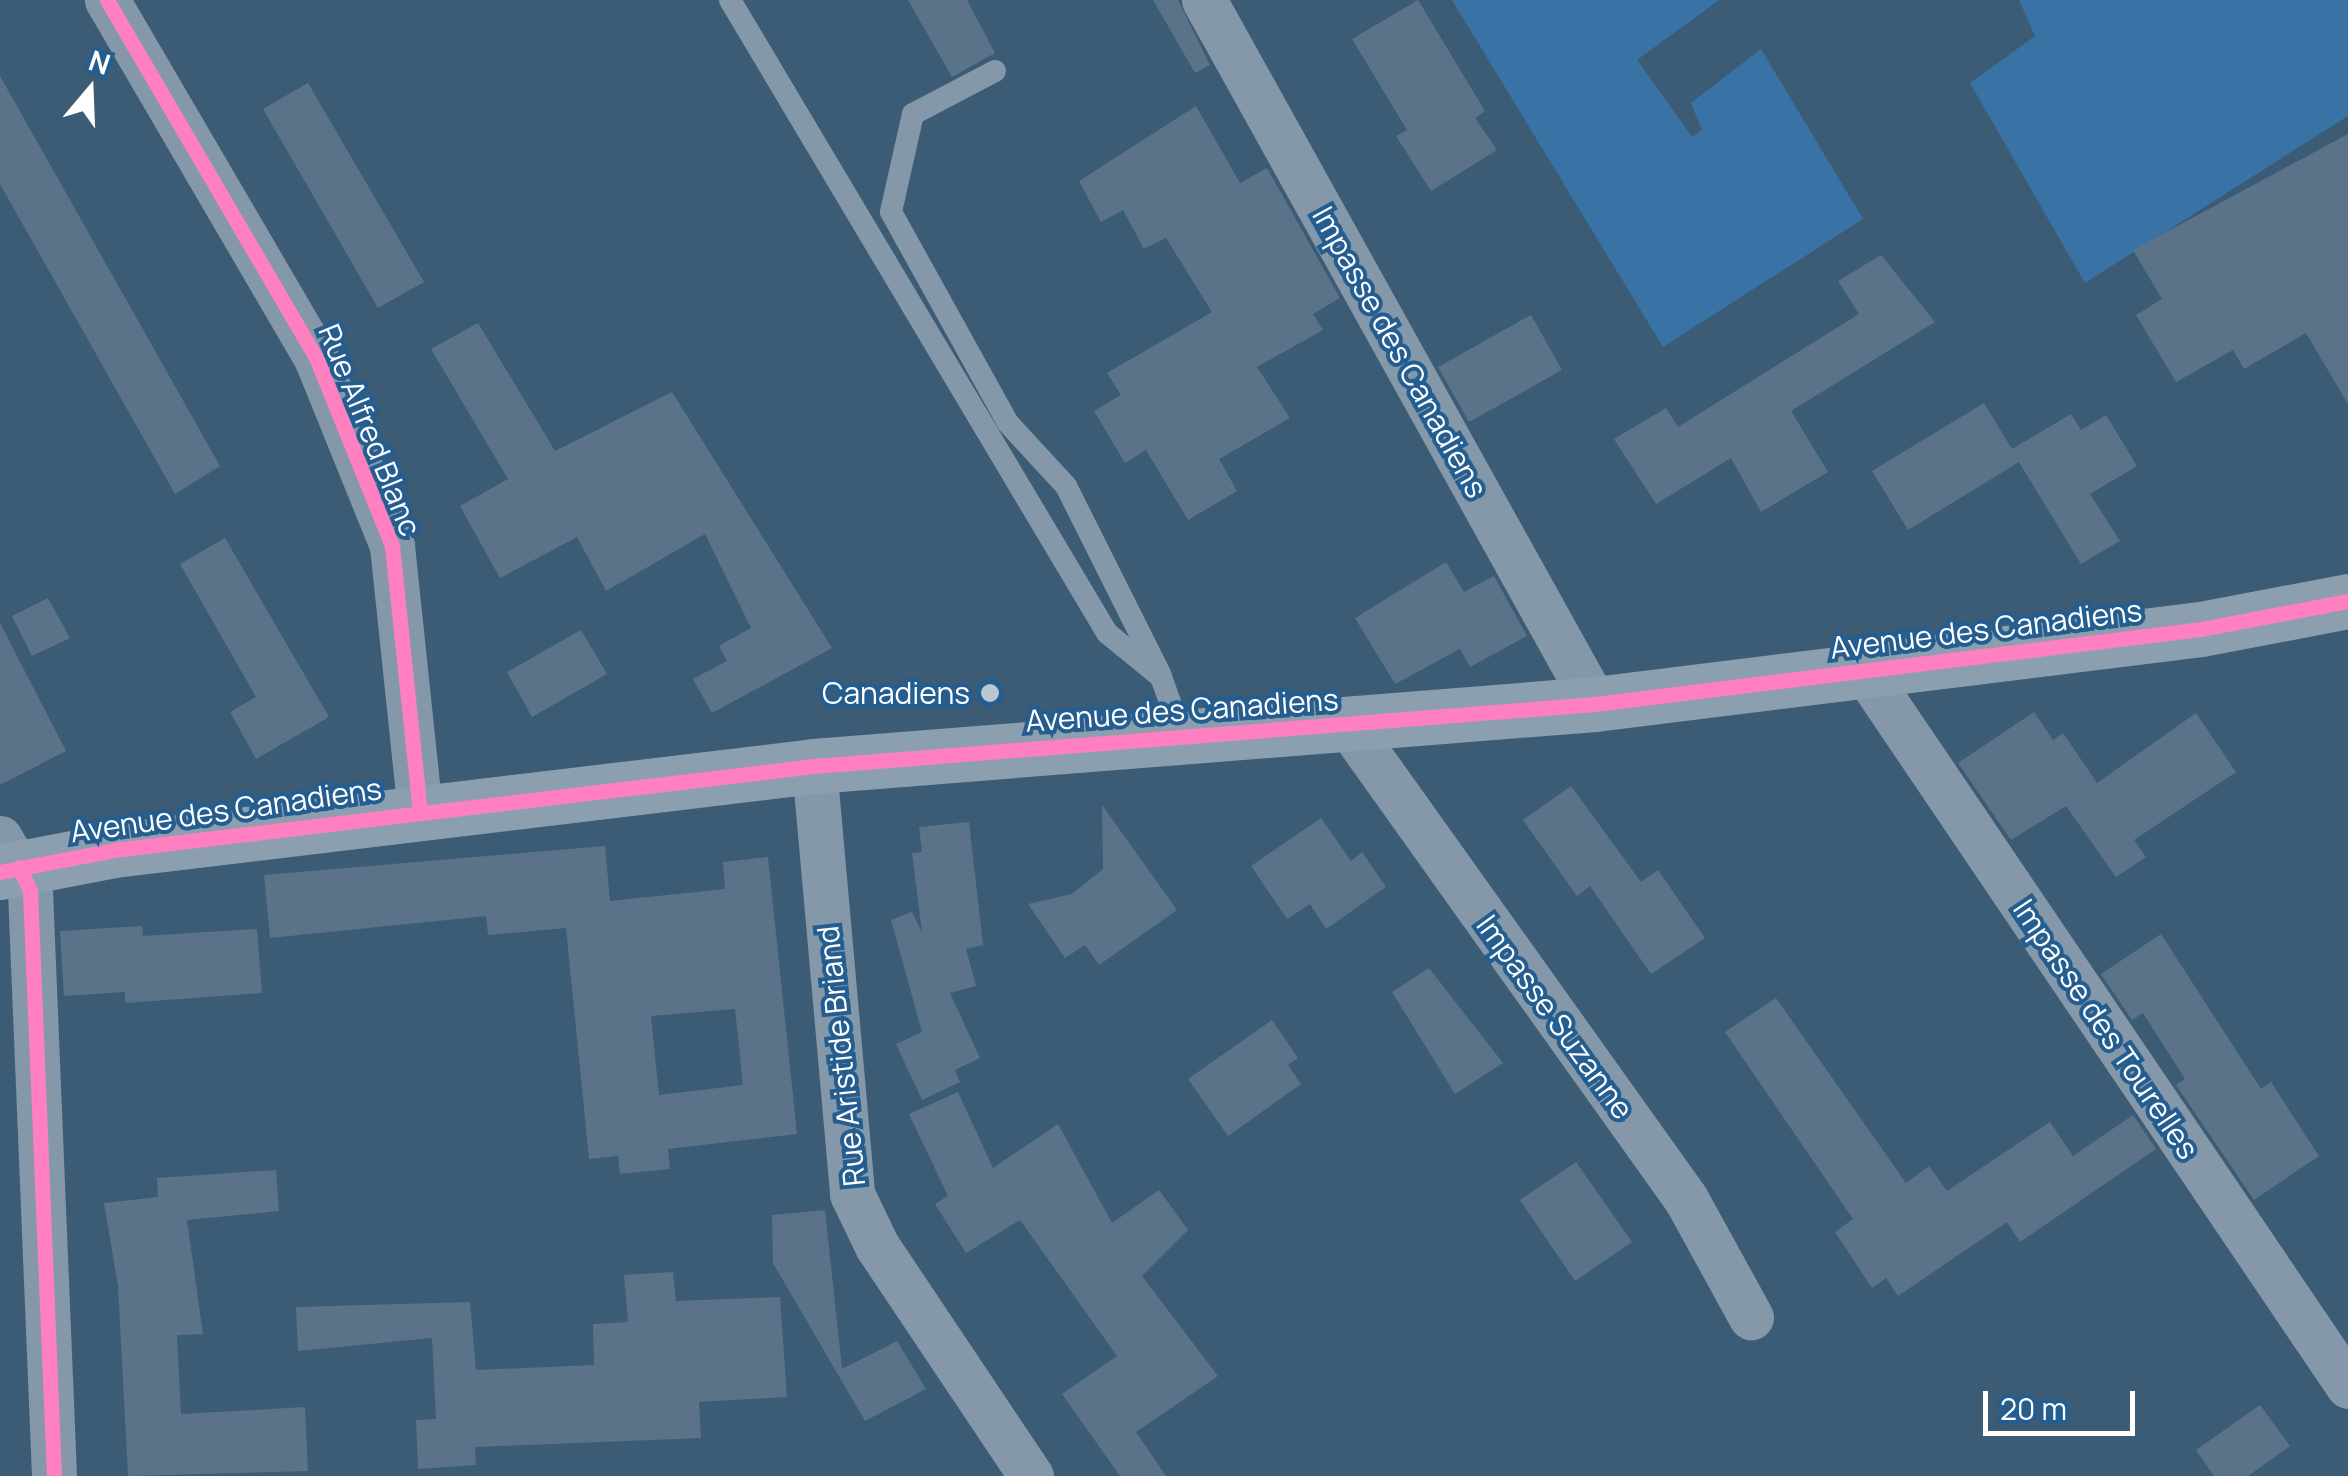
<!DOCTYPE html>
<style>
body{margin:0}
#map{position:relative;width:2348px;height:1476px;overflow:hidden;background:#3c5c76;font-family:Manrope,sans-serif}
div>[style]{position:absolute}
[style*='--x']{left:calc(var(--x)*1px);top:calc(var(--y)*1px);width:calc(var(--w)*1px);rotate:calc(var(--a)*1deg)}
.green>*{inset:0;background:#3973a5}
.building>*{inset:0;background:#5a7388}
.lane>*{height:22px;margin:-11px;padding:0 11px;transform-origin:11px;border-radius:11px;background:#8498aa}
.street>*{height:45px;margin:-22.5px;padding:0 22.5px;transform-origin:22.5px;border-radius:22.5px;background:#8498aa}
.secondary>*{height:55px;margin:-27.5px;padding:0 27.5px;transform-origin:27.5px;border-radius:27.5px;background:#8c9faf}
.cycleway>*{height:15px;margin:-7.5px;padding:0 7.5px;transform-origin:7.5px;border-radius:7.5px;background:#ff80c0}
.dots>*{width:28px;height:28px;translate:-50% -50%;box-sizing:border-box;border:5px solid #245d8f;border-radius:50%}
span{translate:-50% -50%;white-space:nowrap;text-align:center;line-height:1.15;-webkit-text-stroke:8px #245d8f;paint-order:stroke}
.street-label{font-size:30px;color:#fff}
.poi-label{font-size:30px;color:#fff}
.right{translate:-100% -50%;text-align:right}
.north{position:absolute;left:40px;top:40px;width:100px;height:100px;-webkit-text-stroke:8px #245d8f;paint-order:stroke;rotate:19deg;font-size:28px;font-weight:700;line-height:40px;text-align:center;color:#fff}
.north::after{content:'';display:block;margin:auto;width:35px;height:45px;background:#fff;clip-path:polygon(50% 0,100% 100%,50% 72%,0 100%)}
.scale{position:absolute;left:1983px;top:1391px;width:152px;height:45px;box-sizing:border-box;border:5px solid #fff;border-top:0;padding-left:12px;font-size:30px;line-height:35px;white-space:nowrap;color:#fff;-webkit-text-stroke:8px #245d8f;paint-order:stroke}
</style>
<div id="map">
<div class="green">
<div style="clip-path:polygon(1452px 0,1719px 0,1637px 60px,1692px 137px,1702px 130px,1691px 103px,1761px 49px,1863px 219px,1663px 347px)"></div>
<div style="clip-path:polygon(2019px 0,2348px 0,2348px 116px,2085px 283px,1970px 83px,2035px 36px)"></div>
</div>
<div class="building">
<div style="clip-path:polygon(908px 0,967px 0,995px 53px,952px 77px)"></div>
<div style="clip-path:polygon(1153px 0,1178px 0,1210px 65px,1195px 73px)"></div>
<div style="clip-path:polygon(1418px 0,1485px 111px,1475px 118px,1497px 150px,1431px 191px,1396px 136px,1407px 130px,1352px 39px)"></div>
<div style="clip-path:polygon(0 76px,220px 466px,175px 494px,0 184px)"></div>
<div style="clip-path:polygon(308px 83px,424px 282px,378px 308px,263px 109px)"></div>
<div style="clip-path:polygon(1196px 106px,1240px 183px,1267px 168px,1340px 298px,1313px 314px,1323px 330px,1257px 367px,1290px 418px,1219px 459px,1237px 491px,1188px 520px,1146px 450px,1125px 463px,1094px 411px,1121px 395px,1107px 373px,1212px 312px,1166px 238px,1144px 249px,1123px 210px,1101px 222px,1079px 181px)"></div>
<div style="clip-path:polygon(2348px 134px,2348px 404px,2306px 333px,2244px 369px,2233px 350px,2176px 382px,2136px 315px,2162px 299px,2133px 250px)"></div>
<div style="clip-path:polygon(1881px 255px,1935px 322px,1791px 411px,1828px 472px,1761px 512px,1731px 458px,1656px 504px,1614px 439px,1666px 408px,1678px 427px,1859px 314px,1838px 281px)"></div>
<div style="clip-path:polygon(1531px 315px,1562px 370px,1469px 422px,1438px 367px)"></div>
<div style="clip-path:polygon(478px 323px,555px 451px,672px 392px,832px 648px,712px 713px,693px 679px,727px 661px,719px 646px,751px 628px,705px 534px,606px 591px,577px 537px,500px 578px,460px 506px,508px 479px,431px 349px)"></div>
<div style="clip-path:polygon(1984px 403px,2012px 449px,2071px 414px,2081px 430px,2106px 415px,2137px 466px,2090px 494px,2120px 541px,2081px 564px,2019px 462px,1908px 530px,1872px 471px)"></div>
<div style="clip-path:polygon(225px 538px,329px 717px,256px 759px,230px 712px,256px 697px,180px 564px)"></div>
<div style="clip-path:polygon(1446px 562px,1464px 592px,1494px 576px,1527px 636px,1470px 667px,1460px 649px,1395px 684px,1355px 618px)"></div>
<div style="clip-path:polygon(48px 598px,70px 638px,32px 656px,12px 616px)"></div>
<div style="clip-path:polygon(0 623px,66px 751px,0 785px)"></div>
<div style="clip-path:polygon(581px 630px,607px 674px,532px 717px,507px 672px)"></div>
<div style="clip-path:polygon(2034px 712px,2053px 740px,2063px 733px,2097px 783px,2196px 713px,2236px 772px,2134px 840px,2146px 857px,2116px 877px,2066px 806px,2011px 840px,1958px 763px)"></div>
<div style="clip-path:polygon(1571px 786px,1641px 882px,1658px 870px,1705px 938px,1651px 974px,1590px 886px,1577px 896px,1523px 820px)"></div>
<div style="clip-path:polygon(1102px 805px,1177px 910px,1099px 965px,1085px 945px,1065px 958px,1028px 904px,1072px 894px,1103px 869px)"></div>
<div style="clip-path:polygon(1321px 818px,1351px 861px,1362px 852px,1386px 887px,1326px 929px,1310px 904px,1287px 919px,1251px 866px)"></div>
<div style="clip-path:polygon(969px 822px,983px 945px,966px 949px,976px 986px,950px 993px,980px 1058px,955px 1070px,960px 1082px,922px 1100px,896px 1044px,922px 1032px,891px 920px,912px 912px,922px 933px,912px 853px,922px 852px,919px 827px)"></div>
<div style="clip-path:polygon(evenodd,605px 846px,610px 901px,725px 889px,723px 862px,768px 857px,797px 1134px,668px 1149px,670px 1169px,620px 1174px,618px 1156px,589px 1159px,566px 928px,488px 935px,486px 916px,270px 938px,264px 875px,605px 846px,735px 1009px,743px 1085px,659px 1095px,651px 1016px,735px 1009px)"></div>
<div style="clip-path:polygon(142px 926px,143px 936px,257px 929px,262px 993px,125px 1003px,125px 992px,64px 996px,60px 931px)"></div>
<div style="clip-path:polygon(2161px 934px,2261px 1089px,2271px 1082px,2319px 1156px,2254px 1200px,2176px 1085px,2185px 1079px,2143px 1013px,2132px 1020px,2101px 974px)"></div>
<div style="clip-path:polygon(1429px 968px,1503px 1063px,1455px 1094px,1392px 992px)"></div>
<div style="clip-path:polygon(1776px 998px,1906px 1183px,1929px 1166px,1947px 1191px,2050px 1122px,2073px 1156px,2133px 1115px,2156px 1149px,2020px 1242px,2007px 1222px,1898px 1296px,1886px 1278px,1872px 1288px,1835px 1232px,1853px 1219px,1725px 1032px)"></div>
<div style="clip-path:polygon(1272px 1020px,1298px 1058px,1288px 1065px,1301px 1084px,1228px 1136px,1188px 1079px)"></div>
<div style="clip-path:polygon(958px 1092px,993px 1168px,1058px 1124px,1112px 1223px,1159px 1190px,1188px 1230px,1142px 1276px,1218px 1376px,1136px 1432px,1166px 1476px,1120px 1476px,1062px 1394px,1117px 1356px,1020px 1220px,966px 1253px,935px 1204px,948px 1196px,909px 1114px)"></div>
<div style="clip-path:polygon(1576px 1162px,1632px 1242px,1575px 1281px,1520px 1200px)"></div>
<div style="clip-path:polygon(276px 1170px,279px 1211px,187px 1220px,203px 1334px,177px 1335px,181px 1414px,305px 1407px,308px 1471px,128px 1476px,118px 1286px,104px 1203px,158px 1197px,157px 1178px)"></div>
<div style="clip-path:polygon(825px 1210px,842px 1369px,897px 1341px,926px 1389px,865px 1421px,773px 1263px,772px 1215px)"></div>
<div style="clip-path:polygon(673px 1272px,676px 1301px,780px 1297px,787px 1397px,699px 1402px,701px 1438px,475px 1447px,476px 1465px,418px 1469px,416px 1420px,436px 1419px,432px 1338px,298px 1351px,296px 1307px,470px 1302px,476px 1370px,594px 1365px,593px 1324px,628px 1322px,624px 1275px)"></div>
<div style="clip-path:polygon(2260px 1405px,2290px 1446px,2248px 1476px,2214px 1476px,2196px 1450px)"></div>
</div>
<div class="lane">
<div style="--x:730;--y:0;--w:737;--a:59.22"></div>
<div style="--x:1107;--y:633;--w:70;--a:39.2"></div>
<div style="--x:1161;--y:677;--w:65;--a:70.2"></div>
<div style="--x:995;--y:71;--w:93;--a:152.3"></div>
<div style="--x:913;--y:114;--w:100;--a:102.7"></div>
<div style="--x:891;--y:212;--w:241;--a:61"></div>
<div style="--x:1008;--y:423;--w:86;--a:47.4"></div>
<div style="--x:1066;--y:486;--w:210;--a:63.4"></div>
</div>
<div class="street">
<div style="--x:107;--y:0;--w:417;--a:59.7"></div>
<div style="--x:317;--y:360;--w:201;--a:68"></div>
<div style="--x:392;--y:546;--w:267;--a:84"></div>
<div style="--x:1204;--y:0;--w:805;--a:60.95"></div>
<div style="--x:1865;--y:672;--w:862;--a:55.92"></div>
<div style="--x:1347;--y:724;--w:584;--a:54.49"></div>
<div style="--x:1686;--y:1199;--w:135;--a:61.2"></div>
<div style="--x:814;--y:766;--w:430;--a:84.9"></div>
<div style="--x:852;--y:1194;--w:58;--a:64.3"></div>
<div style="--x:877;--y:1246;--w:277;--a:56.2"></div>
<div style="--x:0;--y:838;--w:61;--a:60.5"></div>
<div style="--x:30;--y:891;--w:585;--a:87.65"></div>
</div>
<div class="secondary">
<div style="--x:0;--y:872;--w:116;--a:-10.9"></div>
<div style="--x:114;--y:850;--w:705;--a:-6.84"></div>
<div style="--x:814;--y:766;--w:783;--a:-4.54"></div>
<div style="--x:1595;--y:704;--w:611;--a:-7.06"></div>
<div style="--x:2201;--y:629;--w:150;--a:-10.8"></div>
</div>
<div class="cycleway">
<div style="--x:107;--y:0;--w:417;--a:59.7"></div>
<div style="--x:317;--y:360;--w:201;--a:68"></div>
<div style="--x:392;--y:546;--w:267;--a:84"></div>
<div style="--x:19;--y:867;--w:26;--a:65"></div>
<div style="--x:30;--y:891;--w:585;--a:87.65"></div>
<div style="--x:0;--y:872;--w:116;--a:-10.9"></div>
<div style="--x:114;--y:850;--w:705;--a:-6.84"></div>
<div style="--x:814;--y:766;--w:783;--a:-4.54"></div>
<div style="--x:1595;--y:704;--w:611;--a:-7.06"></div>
<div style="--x:2201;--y:629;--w:150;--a:-10.8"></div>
</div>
<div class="dots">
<div style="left:990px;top:693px;background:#bbc6cf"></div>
</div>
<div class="street-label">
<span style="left:1400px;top:352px;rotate:61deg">Impasse des Canadiens</span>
<span style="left:370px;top:430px;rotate:68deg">Rue Alfred Blanc</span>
<span style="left:1986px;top:629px;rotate:-7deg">Avenue des Canadiens</span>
<span style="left:1182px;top:710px;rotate:-4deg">Avenue des Canadiens</span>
<span style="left:226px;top:810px;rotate:-8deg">Avenue des Canadiens</span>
<span style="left:1555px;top:1017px;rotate:54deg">Impasse Suzanne</span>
<span style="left:2106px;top:1029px;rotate:56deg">Impasse des Tourelles</span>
<span style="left:841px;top:1056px;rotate:-96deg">Rue Aristide Briand</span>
</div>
<div class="poi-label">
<span class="right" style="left:970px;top:693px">Canadiens</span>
</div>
<div class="north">N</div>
<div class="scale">20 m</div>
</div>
